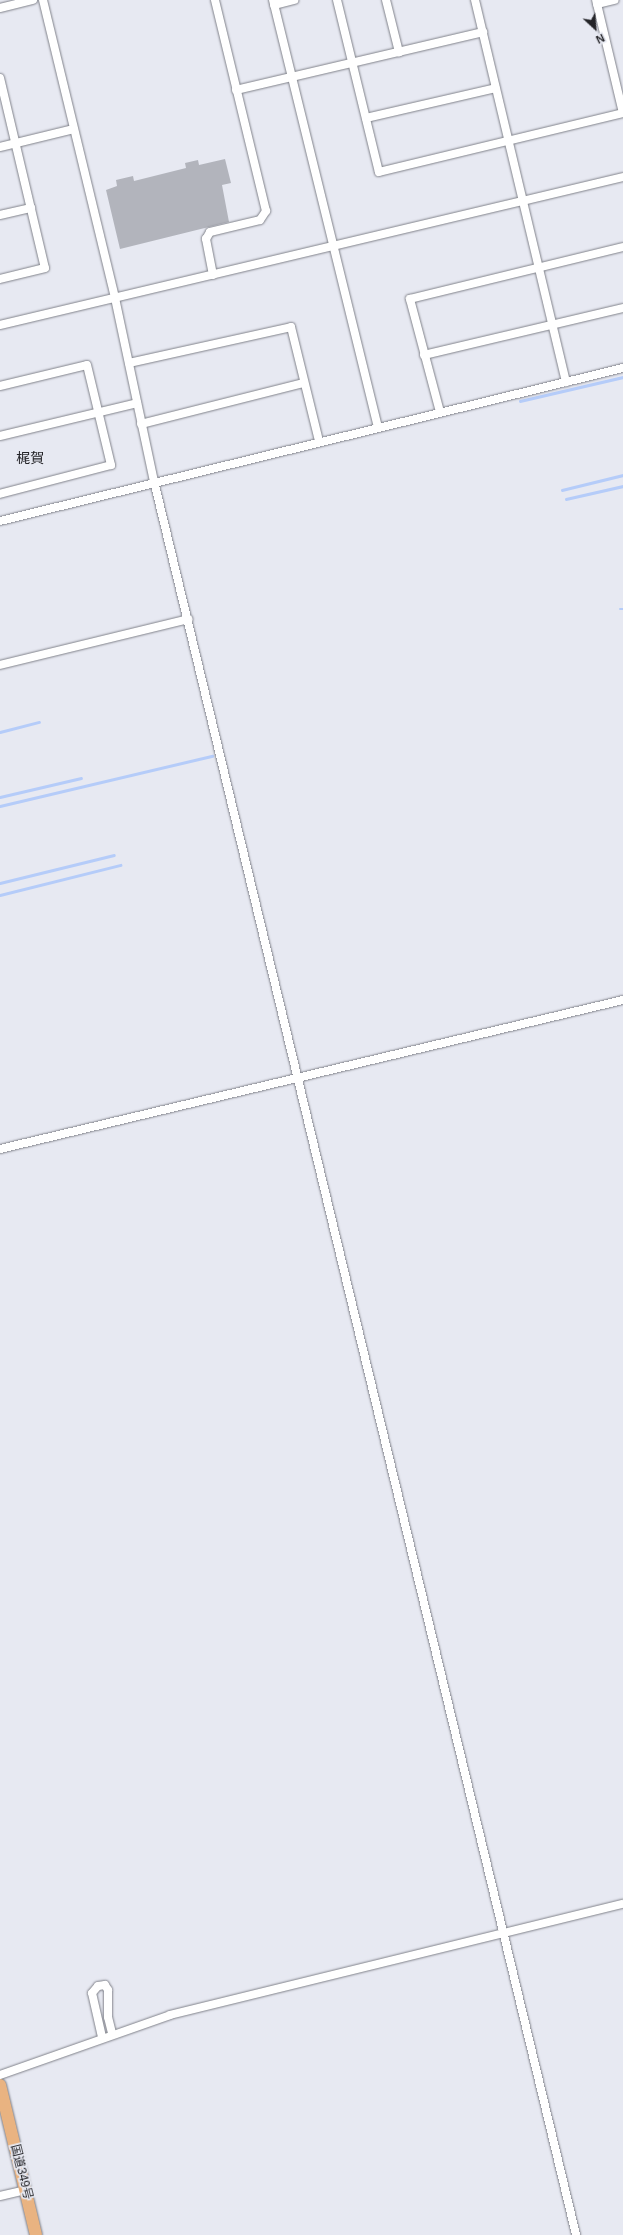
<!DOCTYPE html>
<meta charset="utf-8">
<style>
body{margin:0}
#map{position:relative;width:623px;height:2235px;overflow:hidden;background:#e7e9f2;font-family:Helvetica,"Noto Sans JP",sans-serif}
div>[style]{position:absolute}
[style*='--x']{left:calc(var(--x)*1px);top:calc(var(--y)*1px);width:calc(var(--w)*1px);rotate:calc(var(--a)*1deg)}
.stream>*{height:2.5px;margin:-1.25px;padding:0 1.25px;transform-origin:1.25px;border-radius:1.25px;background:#b5ccf9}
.building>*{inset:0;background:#b2b4bc}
.roads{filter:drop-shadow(0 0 1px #80828a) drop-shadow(0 0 1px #80828a)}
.minor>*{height:8px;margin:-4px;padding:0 4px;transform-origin:4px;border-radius:4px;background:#fff}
.highway>*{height:12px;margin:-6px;padding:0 6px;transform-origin:6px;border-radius:6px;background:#e9b381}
span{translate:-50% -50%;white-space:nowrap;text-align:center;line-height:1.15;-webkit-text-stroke:3.5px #e7e9f2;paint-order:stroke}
.street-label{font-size:12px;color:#242428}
.quarter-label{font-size:14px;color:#242428}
.north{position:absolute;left:575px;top:8px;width:40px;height:40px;-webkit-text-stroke:3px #e7e9f2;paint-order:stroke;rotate:154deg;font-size:11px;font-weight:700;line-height:16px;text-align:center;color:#242428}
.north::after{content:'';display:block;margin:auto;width:14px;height:18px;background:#242428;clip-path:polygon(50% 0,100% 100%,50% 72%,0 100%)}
</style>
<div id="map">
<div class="stream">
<div style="--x:520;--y:401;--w:106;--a:-13.1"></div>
<div style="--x:562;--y:490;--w:63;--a:-13.8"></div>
<div style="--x:566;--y:499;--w:58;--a:-12.8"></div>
<div style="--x:620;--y:609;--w:3;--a:0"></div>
<div style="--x:0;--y:732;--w:40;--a:-14.4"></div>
<div style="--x:0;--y:797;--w:83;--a:-13.2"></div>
<div style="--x:0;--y:806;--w:218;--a:-13.3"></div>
<div style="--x:0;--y:883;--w:117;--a:-13.8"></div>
<div style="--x:0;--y:895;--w:124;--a:-14"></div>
</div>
<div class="building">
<div style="clip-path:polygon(225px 159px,231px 183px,222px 185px,229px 222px,120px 249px,106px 190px,117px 186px,116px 180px,133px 176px,134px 181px,186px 168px,185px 163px,198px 160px,199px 165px)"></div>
</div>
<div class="roads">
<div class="minor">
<div style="--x:43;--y:0;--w:307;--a:76.4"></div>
<div style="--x:115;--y:298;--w:187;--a:78"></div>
<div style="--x:154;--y:481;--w:1804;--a:76.47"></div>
<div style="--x:273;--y:0;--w:440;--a:76.2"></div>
<div style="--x:337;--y:0;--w:177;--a:76.3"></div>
<div style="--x:379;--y:172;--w:251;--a:-13.6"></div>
<div style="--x:623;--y:113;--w:116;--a:-103.4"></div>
<div style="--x:386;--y:0;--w:54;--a:76"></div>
<div style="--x:475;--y:0;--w:393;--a:76.6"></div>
<div style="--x:597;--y:4;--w:18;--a:-13"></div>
<div style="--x:274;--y:5;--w:21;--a:-14"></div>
<div style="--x:0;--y:8;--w:34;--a:-14"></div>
<div style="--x:0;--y:78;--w:195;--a:76.7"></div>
<div style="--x:45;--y:268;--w:46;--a:166.3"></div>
<div style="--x:236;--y:90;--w:254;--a:-13.2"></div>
<div style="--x:366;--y:118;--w:133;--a:-13"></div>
<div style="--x:0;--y:147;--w:76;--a:-13.7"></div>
<div style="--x:0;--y:215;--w:32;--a:-13"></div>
<div style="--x:213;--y:275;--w:37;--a:-101"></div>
<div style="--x:206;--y:239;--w:8;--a:-60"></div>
<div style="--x:210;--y:232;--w:51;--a:-13.5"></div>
<div style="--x:260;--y:220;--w:11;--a:-56"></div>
<div style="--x:266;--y:211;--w:217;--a:-103.6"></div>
<div style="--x:0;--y:325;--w:640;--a:-13.36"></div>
<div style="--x:424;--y:355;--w:204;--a:-13.3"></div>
<div style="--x:129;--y:363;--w:166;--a:-12.5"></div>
<div style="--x:291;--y:327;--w:117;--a:76.2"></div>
<div style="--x:0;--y:386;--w:89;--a:-13.6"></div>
<div style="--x:87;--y:365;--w:103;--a:76.5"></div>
<div style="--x:111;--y:465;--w:115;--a:165.4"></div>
<div style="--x:440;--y:412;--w:117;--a:-104.9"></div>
<div style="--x:410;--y:299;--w:219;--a:-13.7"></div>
<div style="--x:141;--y:424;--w:167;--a:-14.2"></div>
<div style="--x:0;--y:436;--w:141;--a:-13.5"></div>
<div style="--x:0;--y:521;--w:642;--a:-13.8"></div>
<div style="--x:0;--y:665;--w:194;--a:-13.7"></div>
<div style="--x:0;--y:1149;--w:641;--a:-13.45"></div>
<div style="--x:102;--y:2037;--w:45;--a:-102.8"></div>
<div style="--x:92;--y:1993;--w:9;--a:-49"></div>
<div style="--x:98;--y:1986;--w:7;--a:-8"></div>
<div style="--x:105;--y:1985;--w:6;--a:59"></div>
<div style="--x:108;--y:1990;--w:27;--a:90"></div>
<div style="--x:108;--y:2017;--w:16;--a:76"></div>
<div style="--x:0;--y:2075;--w:180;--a:-19.4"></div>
<div style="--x:170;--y:2015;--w:466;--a:-13.8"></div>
<div style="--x:0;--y:2196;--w:26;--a:-13"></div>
</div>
<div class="highway">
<div style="--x:0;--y:2085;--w:154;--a:76.5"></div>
</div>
</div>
<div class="street-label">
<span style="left:21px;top:2172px;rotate:76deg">国道349号</span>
</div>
<div class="quarter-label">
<span style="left:30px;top:458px">梶賀</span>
</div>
<div class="north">N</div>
</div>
